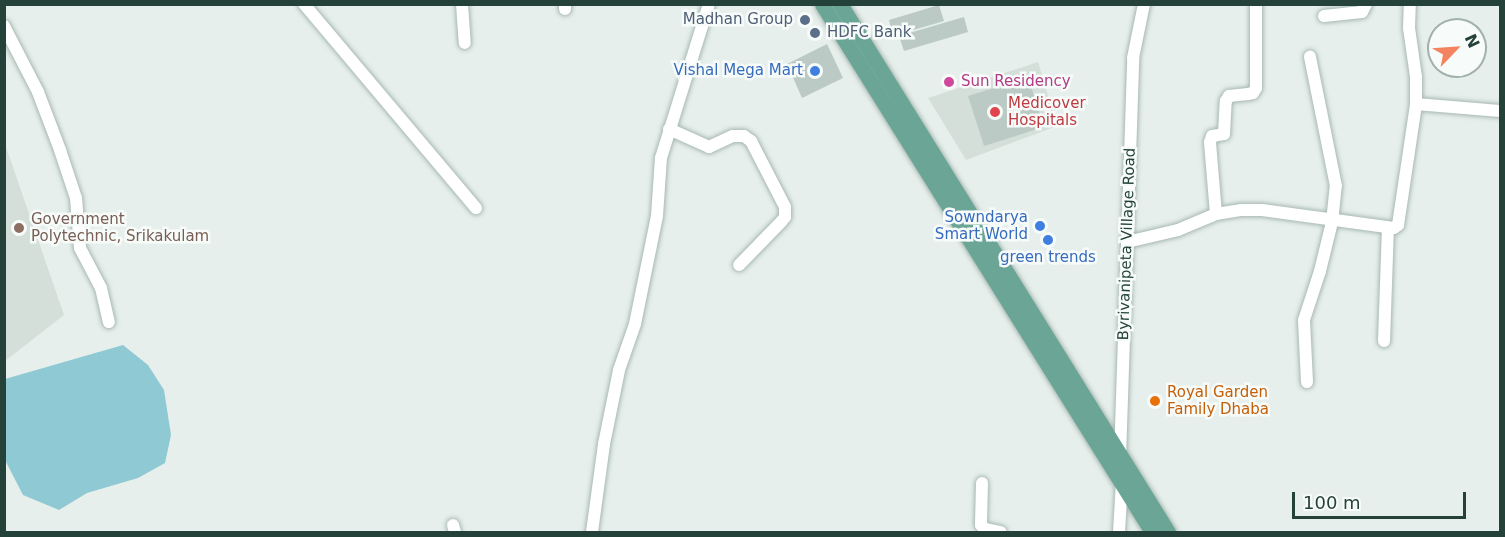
<!DOCTYPE html>
<style>
body{margin:0}
#map{position:relative;width:1505px;height:537px;overflow:hidden;background:#e6efeb;font-family:"DejaVu Sans",sans-serif}
div>[style]{position:absolute}
[style*='--x']{left:calc(var(--x)*1px);top:calc(var(--y)*1px);width:calc(var(--w)*1px);rotate:calc(var(--a)*1deg)}
.built>*{inset:0;background:#d4dfda}
.water>*{inset:0;background:#8ec9d4}
.building>*{inset:0;background:#bbcac4}
.roads{filter:drop-shadow(0 0 2px #a8b8b2) drop-shadow(0 0 2px #a8b8b2)}
.minor>*{height:12px;margin:-6px;padding:0 6px;transform-origin:6px;border-radius:6px;background:#fff}
.major>*{height:15px;margin:-7.5px;padding:0 7.5px;transform-origin:7.5px;border-radius:7.5px;background:#6aa596}
.dots>*{width:16px;height:16px;translate:-50% -50%;box-sizing:border-box;border:3px solid #f7fbf9;border-radius:50%}
span{translate:-50% -50%;white-space:nowrap;text-align:center;line-height:1.15;-webkit-text-stroke:5px #f7fbf9;paint-order:stroke}
.service-label{font-size:15px;color:#4e5e75}
.right{translate:-100% -50%;text-align:right}
.left{translate:0 -50%;text-align:left}
.shop-label{font-size:15px;color:#366cbe}
.hotel-label{font-size:15px;color:#b23c85}
.health-label{font-size:15px;color:#be3a42}
.education-label{font-size:15px;color:#785e54}
.street-label{font-size:15px;color:#24423a}
.food-label{font-size:15px;color:#c56008}
.frame{position:absolute;inset:0;border:6px solid #24423a;pointer-events:none}
.north{position:absolute;left:1427px;top:18px;width:60px;height:60px;box-sizing:border-box;background:#f7fbf9;border:2px solid #a3b1ad;border-radius:50%;rotate:65deg;font-size:16px;font-weight:700;line-height:24px;text-align:center;color:#24423a}
.north::after{content:'';display:block;margin:auto;width:21px;height:27px;background:#f4845f;clip-path:polygon(50% 0,100% 100%,50% 72%,0 100%)}
.scale{position:absolute;left:1292px;top:492px;width:174px;height:27px;box-sizing:border-box;border:3px solid #24423a;border-top:0;padding-left:8px;font-size:18px;line-height:21px;white-space:nowrap;color:#24423a;-webkit-text-stroke:4px #f7fbf9;paint-order:stroke}
</style>
<div id="map">
<div class="built">
<div style="clip-path:polygon(1038px 62px,1057px 126px,966px 160px,928px 98px)"></div>
<div style="clip-path:polygon(4px 141px,64px 315px,5px 361px,4px 361px)"></div>
</div>
<div class="water">
<div style="clip-path:polygon(123px 345px,148px 365px,164px 390px,171px 435px,165px 463px,138px 478px,87px 493px,59px 510px,23px 495px,5px 460px,5px 379px)"></div>
</div>
<div class="building">
<div style="clip-path:polygon(939px 5px,944px 21px,893px 36px,889px 20px)"></div>
<div style="clip-path:polygon(964px 17px,968px 32px,904px 51px,899px 36px)"></div>
<div style="clip-path:polygon(827px 44px,843px 78px,802px 98px,787px 64px)"></div>
<div style="clip-path:polygon(1028px 77px,1044px 127px,984px 146px,968px 96px)"></div>
</div>
<div class="roads">
<div class="minor">
<div style="--x:304;--y:4;--w:267;--a:49.9"></div>
<div style="--x:462;--y:4;--w:39;--a:86"></div>
<div style="--x:565;--y:4;--w:5;--a:90"></div>
<div style="--x:1324;--y:16;--w:38;--a:-6"></div>
<div style="--x:1362;--y:12;--w:9;--a:-63"></div>
<div style="--x:4;--y:26;--w:74;--a:62.7"></div>
<div style="--x:38;--y:92;--w:62;--a:69.2"></div>
<div style="--x:60;--y:150;--w:51;--a:71.6"></div>
<div style="--x:76;--y:198;--w:50;--a:85.4"></div>
<div style="--x:80;--y:248;--w:45;--a:62.3"></div>
<div style="--x:101;--y:288;--w:35;--a:77"></div>
<div style="--x:1416;--y:104;--w:84;--a:4.8"></div>
<div style="--x:669;--y:129;--w:44;--a:24.2"></div>
<div style="--x:709;--y:147;--w:26;--a:-25"></div>
<div style="--x:733;--y:136;--w:11;--a:0"></div>
<div style="--x:744;--y:136;--w:9;--a:36"></div>
<div style="--x:751;--y:141;--w:74;--a:62.7"></div>
<div style="--x:785;--y:207;--w:10;--a:90"></div>
<div style="--x:785;--y:217;--w:6;--a:129"></div>
<div style="--x:781;--y:222;--w:60;--a:134.3"></div>
<div style="--x:1216;--y:214;--w:72;--a:-94.8"></div>
<div style="--x:1210;--y:142;--w:6;--a:-72"></div>
<div style="--x:1212;--y:136;--w:12;--a:-9"></div>
<div style="--x:1224;--y:134;--w:33;--a:-87"></div>
<div style="--x:1226;--y:101;--w:6;--a:-59"></div>
<div style="--x:1229;--y:96;--w:19;--a:-6"></div>
<div style="--x:1248;--y:94;--w:5;--a:-11"></div>
<div style="--x:1253;--y:93;--w:6;--a:-59"></div>
<div style="--x:1256;--y:88;--w:84;--a:-90"></div>
<div style="--x:1127;--y:242;--w:52;--a:-13.2"></div>
<div style="--x:1178;--y:230;--w:41;--a:-22.8"></div>
<div style="--x:1216;--y:214;--w:26;--a:-9"></div>
<div style="--x:1242;--y:210;--w:20;--a:0"></div>
<div style="--x:1262;--y:210;--w:133;--a:7.8"></div>
<div style="--x:1394;--y:228;--w:5;--a:-37"></div>
<div style="--x:1398;--y:225;--w:122;--a:-81.5"></div>
<div style="--x:1416;--y:104;--w:27;--a:-90"></div>
<div style="--x:1416;--y:77;--w:49;--a:-98.1"></div>
<div style="--x:1409;--y:28;--w:24;--a:-88"></div>
<div style="--x:1384;--y:341;--w:112;--a:-88"></div>
<div style="--x:1307;--y:382;--w:62;--a:-92.8"></div>
<div style="--x:1304;--y:320;--w:52;--a:-71.9"></div>
<div style="--x:1320;--y:271;--w:50;--a:-76.2"></div>
<div style="--x:1332;--y:222;--w:36;--a:-84"></div>
<div style="--x:1336;--y:186;--w:132;--a:-101.4"></div>
<div style="--x:1120;--y:458;--w:400;--a:-88.1"></div>
<div style="--x:1133;--y:58;--w:55;--a:-78.5"></div>
<div style="--x:982;--y:483;--w:42;--a:91.4"></div>
<div style="--x:981;--y:525;--w:6;--a:45"></div>
<div style="--x:985;--y:529;--w:16;--a:11"></div>
<div style="--x:453;--y:525;--w:7;--a:74"></div>
<div style="--x:592;--y:532;--w:89;--a:-82.2"></div>
<div style="--x:604;--y:444;--w:76;--a:-78.5"></div>
<div style="--x:619;--y:370;--w:49;--a:-70.8"></div>
<div style="--x:635;--y:324;--w:110;--a:-78.5"></div>
<div style="--x:657;--y:216;--w:58;--a:-86.1"></div>
<div style="--x:661;--y:158;--w:161;--a:-72.7"></div>
<div style="--x:1119;--y:532;--w:51;--a:-86.6"></div>
</div>
<div class="major">
<div style="--x:822;--y:4;--w:623;--a:57.99"></div>
<div style="--x:840;--y:4;--w:622;--a:58.15"></div>
</div>
</div>
<div class="dots">
<div style="left:805px;top:20px;background:#5c6f8a"></div>
<div style="left:815px;top:33px;background:#5c6f8a"></div>
<div style="left:815px;top:71px;background:#3f7fe0"></div>
<div style="left:949px;top:82px;background:#d1479c"></div>
<div style="left:995px;top:112px;background:#e0444e"></div>
<div style="left:1040px;top:226px;background:#3f7fe0"></div>
<div style="left:19px;top:228px;background:#8d6e63"></div>
<div style="left:1048px;top:240px;background:#3f7fe0"></div>
<div style="left:1155px;top:401px;background:#e8710a"></div>
</div>
<div class="service-label">
<span class="right" style="left:793px;top:20px">Madhan Group</span>
<span class="left" style="left:827px;top:33px">HDFC Bank</span>
</div>
<div class="shop-label">
<span class="right" style="left:803px;top:71px">Vishal Mega Mart</span>
<span class="right" style="left:1028px;top:226px">Sowndarya<br>Smart World</span>
<span style="left:1048px;top:258px">green trends</span>
</div>
<div class="hotel-label">
<span class="left" style="left:961px;top:82px">Sun Residency</span>
</div>
<div class="health-label">
<span class="left" style="left:1008px;top:112px">Medicover<br>Hospitals</span>
</div>
<div class="education-label">
<span class="left" style="left:31px;top:228px">Government<br>Polytechnic, Srikakulam</span>
</div>
<div class="street-label">
<span style="left:1127px;top:244px;rotate:-88deg">Byrivanipeta Village Road</span>
</div>
<div class="food-label">
<span class="left" style="left:1167px;top:401px">Royal Garden<br>Family Dhaba</span>
</div>
<div class="frame"></div>
<div class="north">N</div>
<div class="scale">100 m</div>
</div>
